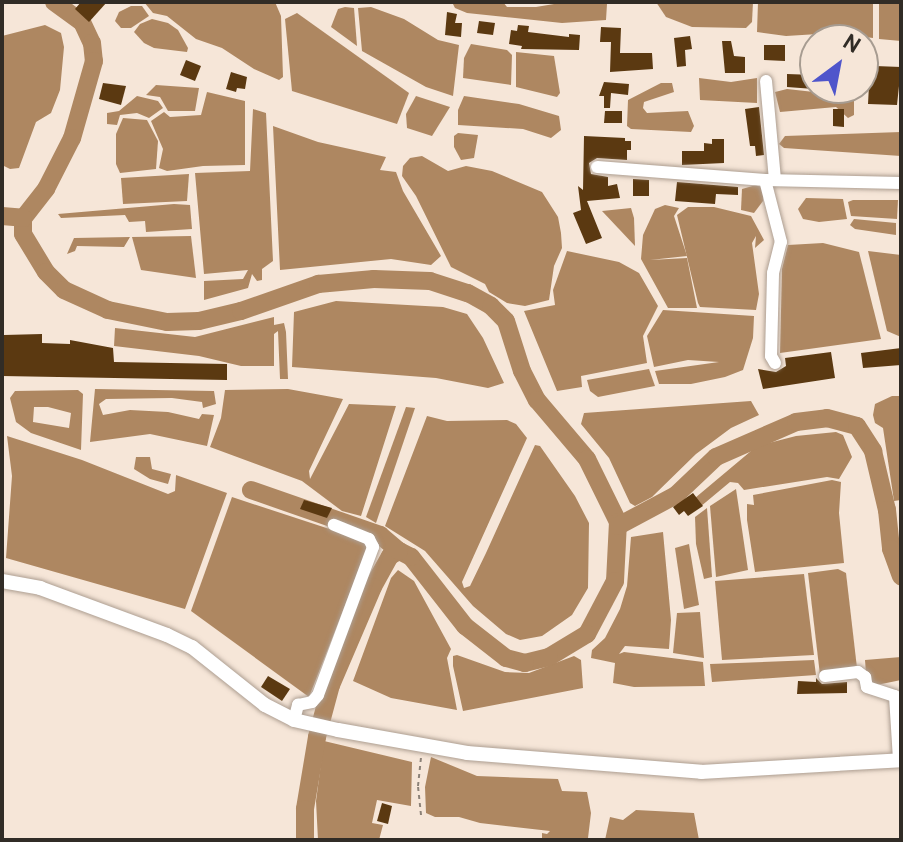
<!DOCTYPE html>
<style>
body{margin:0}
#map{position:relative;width:903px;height:842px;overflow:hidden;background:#f6e6d8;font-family:Overpass,sans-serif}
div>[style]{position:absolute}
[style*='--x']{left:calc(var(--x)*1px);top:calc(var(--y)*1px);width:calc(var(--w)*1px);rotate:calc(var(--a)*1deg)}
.water>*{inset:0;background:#ae8761}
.river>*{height:18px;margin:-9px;padding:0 9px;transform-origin:9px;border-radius:9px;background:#ae8761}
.building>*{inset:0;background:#5b3911}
.path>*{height:2px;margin-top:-1px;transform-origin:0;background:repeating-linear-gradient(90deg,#8c8278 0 4px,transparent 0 8px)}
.roads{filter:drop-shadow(0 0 2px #ad9e91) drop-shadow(0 0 2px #ad9e91)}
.minor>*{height:12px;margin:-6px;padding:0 6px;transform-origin:6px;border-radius:6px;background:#fff}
.major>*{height:14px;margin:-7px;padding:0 7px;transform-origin:7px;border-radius:7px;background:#fff}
span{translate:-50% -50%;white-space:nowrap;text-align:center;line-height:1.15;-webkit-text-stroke:8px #f6e6d8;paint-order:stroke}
.frame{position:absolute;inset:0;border:4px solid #312c26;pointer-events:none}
.north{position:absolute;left:799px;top:24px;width:80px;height:80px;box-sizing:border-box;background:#f6e6d8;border:2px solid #a79c91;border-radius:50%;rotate:32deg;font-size:22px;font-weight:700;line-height:32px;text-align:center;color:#312c26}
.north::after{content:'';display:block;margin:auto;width:28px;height:36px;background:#4f55cb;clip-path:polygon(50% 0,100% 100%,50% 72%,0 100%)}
</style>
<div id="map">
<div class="water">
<div style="clip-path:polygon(144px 2px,275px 2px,281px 16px,283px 77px,279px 80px,254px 69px,222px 48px,196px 39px,167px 16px,153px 13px)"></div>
<div style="clip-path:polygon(452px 2px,503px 2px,507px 7px,536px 7px,566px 2px,607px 4px,606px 20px,562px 23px,467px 13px,455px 8px)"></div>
<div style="clip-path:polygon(656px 2px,753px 2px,752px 22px,746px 28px,692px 27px,666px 17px)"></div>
<div style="clip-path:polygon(758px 2px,873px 2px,873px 38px,834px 33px,786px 36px,757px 32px)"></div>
<div style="clip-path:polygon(879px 2px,901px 2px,901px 41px,879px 39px)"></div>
<div style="clip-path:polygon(131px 6px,142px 6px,149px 16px,131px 28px,121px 28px,115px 21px,119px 12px)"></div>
<div style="clip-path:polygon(345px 7px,354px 8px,357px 46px,331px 27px,338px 9px)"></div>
<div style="clip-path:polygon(371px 7px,404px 19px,438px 40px,459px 45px,453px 96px,426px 87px,362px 51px,358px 8px)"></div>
<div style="clip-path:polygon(297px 13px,409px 93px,397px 124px,292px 91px,285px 19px)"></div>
<div style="clip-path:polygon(152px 19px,168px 23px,178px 30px,188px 48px,187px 52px,154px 48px,144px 43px,134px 32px,140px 24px)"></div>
<div style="clip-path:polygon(45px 25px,61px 33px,64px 47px,60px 90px,51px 113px,36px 122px,19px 168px,10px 169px,2px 165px,2px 36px)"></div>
<div style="clip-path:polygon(471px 44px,507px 50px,512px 55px,511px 85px,463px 78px,464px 58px)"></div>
<div style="clip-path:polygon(516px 52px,554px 56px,560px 93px,557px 97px,516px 87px)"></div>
<div style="clip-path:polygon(699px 78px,731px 82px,757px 78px,757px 103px,700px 100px)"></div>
<div style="clip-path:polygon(661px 83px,672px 83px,674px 92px,644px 102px,643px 108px,647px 113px,688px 111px,694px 126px,691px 132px,631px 129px,627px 126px,628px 100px)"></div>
<div style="clip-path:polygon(156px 85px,199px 88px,195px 111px,168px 111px,160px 97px,146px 95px)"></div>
<div style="clip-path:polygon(787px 89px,814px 92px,850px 89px,854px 92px,854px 115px,848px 118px,836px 107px,780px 112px,775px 92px)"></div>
<div style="clip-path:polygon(207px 92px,245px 101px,245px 165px,203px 166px,167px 171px,159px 168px,163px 149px,151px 121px,164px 112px,170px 117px,201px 115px)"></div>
<div style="clip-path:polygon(137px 96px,158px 101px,163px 108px,149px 118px,137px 113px,120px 115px,117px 125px,107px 124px,107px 113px,119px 111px)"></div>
<div style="clip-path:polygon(416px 96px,450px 107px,432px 136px,407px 128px,406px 114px)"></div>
<div style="clip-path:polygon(464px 96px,519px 104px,559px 116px,561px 130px,551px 138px,523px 129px,458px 125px,458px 110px)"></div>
<div style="clip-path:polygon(253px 109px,266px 113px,273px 261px,262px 269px,262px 280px,257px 281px,252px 274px,248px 288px,204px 300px,204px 281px,243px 279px,248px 270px,204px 274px,195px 173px,250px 171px)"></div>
<div style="clip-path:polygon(123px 118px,147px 120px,158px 141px,156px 169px,120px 173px,116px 164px,116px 134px)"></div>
<div style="clip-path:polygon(273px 126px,318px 142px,386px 157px,380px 170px,396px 172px,403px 191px,441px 256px,431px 265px,391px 259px,280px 270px)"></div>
<div style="clip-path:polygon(901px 132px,901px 156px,784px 148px,779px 144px,785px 136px)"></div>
<div style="clip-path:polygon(458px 133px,478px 135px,474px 158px,461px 160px,454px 147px,454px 136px)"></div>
<div style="clip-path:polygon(422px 156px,448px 171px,466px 166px,492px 171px,542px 192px,558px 217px,561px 233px,562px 248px,554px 266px,549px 300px,525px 306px,507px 303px,489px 292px,485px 284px,451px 267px,416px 196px,402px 176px,403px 166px,410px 158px)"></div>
<div style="clip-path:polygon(189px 174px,187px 201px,123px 204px,121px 178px)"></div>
<div style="clip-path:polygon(756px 185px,763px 188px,763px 201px,754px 213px,741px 210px,742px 189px)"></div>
<div style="clip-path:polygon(806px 198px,843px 199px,847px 219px,819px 222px,803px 219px,798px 209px)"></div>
<div style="clip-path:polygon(853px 200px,898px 200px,897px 219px,851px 216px,848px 202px)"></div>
<div style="clip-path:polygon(174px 204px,190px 205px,192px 229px,146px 232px,145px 221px,129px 222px,125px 215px,61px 218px,58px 214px)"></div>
<div style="clip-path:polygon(665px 205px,679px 208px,674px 216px,687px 256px,650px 260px,687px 258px,697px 308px,668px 308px,641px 259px,643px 235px,655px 209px)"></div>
<div style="clip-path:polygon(688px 207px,714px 207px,751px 216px,764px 240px,755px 248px,756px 236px,752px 243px,759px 294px,756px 310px,700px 307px,698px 303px,677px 215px)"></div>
<div style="clip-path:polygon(631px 208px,634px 218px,635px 246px,602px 211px)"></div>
<div style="clip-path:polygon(854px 219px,896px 223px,896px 235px,855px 229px,850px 225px)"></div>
<div style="clip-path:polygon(191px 236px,196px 278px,141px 270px,132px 237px)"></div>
<div style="clip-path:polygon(130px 237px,124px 247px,77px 246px,75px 251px,67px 254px,74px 238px)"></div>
<div style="clip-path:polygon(823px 243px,859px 252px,881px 339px,780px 353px,782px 269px,788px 245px)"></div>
<div style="clip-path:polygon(567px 251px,619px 262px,639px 273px,658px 306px,643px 336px,647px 363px,581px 376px,582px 387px,557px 391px,524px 311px,555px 305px,553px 290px)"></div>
<div style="clip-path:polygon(868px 251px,901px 255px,901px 337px,887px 331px)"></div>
<div style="clip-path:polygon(336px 301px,443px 307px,467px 314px,483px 338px,504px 383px,488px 388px,436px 378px,292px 367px,294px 312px)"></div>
<div style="clip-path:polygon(663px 310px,754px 316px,753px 338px,743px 370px,725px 377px,691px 384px,659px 384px,655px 371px,719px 362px,688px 360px,654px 367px,647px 336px)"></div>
<div style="clip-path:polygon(274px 317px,274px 325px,284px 323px,286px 332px,288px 379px,280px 379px,278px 331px,274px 334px,274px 366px,241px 366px,199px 356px,114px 346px,115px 328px,195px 337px)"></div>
<div style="clip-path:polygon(649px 369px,655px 386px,598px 397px,590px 391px,587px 380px)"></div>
<div style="clip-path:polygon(95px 389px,214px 391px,216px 404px,203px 408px,202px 402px,172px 398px,106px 399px,99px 404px,103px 415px,130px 410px,168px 412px,199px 419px,202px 414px,214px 415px,207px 446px,150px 434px,90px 442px)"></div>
<div style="clip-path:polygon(288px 389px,343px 399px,309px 471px,310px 479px,349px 404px,396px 406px,361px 516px,342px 511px,302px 481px,210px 447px,221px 418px,225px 390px)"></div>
<div style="clip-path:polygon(evenodd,78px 390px,83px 394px,81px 450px,31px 433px,16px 422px,10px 398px,15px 391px,78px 390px,34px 407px,48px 407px,71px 413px,69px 428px,33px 422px,34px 407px)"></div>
<div style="clip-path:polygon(892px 396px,901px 396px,901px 500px,894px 501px,883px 428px,875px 423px,873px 415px,875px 404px)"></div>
<div style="clip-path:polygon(751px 401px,759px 415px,731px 428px,696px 454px,652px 497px,635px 506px,630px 503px,609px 458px,581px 424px,584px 413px)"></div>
<div style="clip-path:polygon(406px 407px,415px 408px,376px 523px,366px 517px)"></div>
<div style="clip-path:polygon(427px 416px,447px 421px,507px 420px,516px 424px,527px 438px,462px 582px,464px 588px,470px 586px,486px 553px,535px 445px,540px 446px,575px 496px,589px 523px,588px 588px,572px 615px,542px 636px,520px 640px,506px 634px,473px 606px,425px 551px,385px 526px)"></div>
<div style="clip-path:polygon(836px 432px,843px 435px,852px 457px,839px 479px,827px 477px,744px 490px,738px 483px,730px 482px,700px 507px,695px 498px,757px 446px,796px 436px)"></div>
<div style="clip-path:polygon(7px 436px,82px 460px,168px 494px,175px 491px,176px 475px,227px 493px,185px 609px,6px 558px,12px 476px)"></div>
<div style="clip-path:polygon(136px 457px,150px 457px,152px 469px,171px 474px,168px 484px,150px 479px,134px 469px)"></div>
<div style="clip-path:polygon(832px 480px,841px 482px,839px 513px,844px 563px,755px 572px,747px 520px,747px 504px,754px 505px,753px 495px)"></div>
<div style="clip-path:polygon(736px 489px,748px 570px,716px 577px,710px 506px)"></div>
<div style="clip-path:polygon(232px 497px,366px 541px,368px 547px,309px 697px,191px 611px)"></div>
<div style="clip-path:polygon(707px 508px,712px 577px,704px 579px,696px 544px,695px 517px)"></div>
<div style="clip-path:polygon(663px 532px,671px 620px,669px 649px,625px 646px,619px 654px,624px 652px,703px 662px,705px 686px,634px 687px,613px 683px,615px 663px,591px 658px,592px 650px,605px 638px,620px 609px,627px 586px,631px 537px)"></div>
<div style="clip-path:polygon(689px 544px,699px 605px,684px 609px,675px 548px)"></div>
<div style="clip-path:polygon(838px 569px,846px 573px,857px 668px,820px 675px,808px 573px)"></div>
<div style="clip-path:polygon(398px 570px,414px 581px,451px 649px,447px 658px,457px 710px,391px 698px,353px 681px,391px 578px)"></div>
<div style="clip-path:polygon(804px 574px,814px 655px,722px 660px,715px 581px)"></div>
<div style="clip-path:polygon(700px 612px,704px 658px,673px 653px,677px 613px)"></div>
<div style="clip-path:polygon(457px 655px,505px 672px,529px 673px,574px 656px,581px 660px,583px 688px,463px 711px,453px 666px,453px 656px)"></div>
<div style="clip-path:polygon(901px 657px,901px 680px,867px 687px,865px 660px)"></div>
<div style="clip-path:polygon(814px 660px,816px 675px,712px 682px,710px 664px)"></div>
<div style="clip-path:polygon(324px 741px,412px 762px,411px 806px,377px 800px,372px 823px,383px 825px,379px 840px,318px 840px,316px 801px)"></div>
<div style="clip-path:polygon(431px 757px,477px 776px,558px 779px,562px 791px,587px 792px,591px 813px,588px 838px,542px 840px,542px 833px,547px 834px,550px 831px,480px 823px,459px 817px,435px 817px,426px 813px,425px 787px)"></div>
<div style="clip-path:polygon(636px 810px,694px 813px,699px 840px,605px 840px,610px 817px,623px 820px)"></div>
</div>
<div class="river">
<div style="--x:54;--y:2;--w:34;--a:36"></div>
<div style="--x:82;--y:22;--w:23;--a:65"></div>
<div style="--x:92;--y:43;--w:18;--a:84"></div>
<div style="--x:94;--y:61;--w:80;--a:105.9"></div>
<div style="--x:72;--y:138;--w:57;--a:117"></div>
<div style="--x:46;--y:189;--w:37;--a:128"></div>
<div style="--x:23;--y:218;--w:16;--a:90"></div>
<div style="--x:23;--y:234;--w:44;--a:58.8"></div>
<div style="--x:46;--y:272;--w:25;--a:45"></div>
<div style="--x:64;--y:290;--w:48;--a:24.4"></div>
<div style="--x:108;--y:310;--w:60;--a:11.5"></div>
<div style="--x:167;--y:322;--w:32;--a:-2"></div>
<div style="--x:199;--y:321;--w:43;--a:-13.4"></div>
<div style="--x:241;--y:311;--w:82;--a:-19.3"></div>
<div style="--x:318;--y:284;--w:56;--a:-5.1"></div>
<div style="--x:374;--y:279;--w:56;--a:2"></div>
<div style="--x:430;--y:281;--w:40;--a:18"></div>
<div style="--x:468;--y:293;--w:26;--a:29"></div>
<div style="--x:491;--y:306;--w:21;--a:45"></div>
<div style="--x:506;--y:321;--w:52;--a:72.3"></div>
<div style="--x:522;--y:371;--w:33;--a:63"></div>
<div style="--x:537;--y:400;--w:77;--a:49.7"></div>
<div style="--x:587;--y:459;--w:70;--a:63.8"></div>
<div style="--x:618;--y:522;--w:59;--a:92.9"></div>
<div style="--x:615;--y:581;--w:60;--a:117.8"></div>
<div style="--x:587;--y:634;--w:44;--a:148.8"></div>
<div style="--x:549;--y:657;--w:25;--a:166"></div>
<div style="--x:525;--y:663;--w:20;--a:-165"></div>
<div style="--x:506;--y:658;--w:52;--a:-142"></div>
<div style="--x:465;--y:626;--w:88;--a:-128"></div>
<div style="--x:411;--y:557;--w:13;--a:-153"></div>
<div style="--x:399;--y:551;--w:10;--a:151"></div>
<div style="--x:390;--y:556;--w:35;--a:119"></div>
<div style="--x:373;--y:587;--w:107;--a:113.2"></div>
<div style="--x:331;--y:685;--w:54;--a:105.1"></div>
<div style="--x:317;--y:737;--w:73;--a:99.5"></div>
<div style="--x:305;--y:809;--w:31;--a:90"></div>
<div style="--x:2;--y:216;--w:21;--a:5"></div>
<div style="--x:251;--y:490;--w:137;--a:19.2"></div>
<div style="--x:380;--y:535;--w:25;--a:40"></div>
<div style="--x:618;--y:526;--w:66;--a:-28.1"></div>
<div style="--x:676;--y:495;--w:55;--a:-43.5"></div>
<div style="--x:716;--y:457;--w:87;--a:-23.6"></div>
<div style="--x:796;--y:422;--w:31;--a:-7"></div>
<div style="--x:827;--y:418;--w:31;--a:15"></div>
<div style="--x:857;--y:426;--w:30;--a:57"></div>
<div style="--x:873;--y:451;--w:61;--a:76.7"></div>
<div style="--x:887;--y:510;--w:39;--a:84"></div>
<div style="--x:891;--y:549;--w:29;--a:70"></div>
</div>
<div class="building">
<div style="clip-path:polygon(81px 2px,107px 2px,89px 22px,75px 9px)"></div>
<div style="clip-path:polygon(447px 12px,457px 14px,455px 23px,462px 23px,461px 37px,445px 35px)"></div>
<div style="clip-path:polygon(479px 21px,495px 23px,493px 35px,477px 33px)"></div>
<div style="clip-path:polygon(518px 25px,529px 26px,528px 32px,569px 37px,569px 34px,580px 35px,579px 50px,521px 49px,522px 46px,509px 44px,511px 30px,517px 31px)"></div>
<div style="clip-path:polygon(601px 27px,621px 28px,620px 53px,652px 53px,653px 69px,610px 72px,611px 42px,600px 42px)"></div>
<div style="clip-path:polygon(690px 36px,692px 49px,685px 50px,686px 66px,677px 67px,674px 38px)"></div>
<div style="clip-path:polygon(722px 41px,731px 41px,734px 56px,745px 57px,745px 73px,725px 73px)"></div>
<div style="clip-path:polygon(764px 45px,785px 45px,785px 61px,764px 60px)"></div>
<div style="clip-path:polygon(186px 60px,201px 66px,195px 81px,180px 75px)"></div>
<div style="clip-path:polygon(875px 66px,901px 67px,897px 105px,868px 104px,869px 85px,863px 85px,863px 67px)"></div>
<div style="clip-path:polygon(231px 72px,247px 77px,245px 89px,237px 88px,236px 92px,226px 89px)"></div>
<div style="clip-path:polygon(787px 74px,814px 75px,814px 89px,787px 87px)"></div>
<div style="clip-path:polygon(604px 82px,629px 84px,628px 95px,611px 93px,610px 108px,604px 108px,604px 96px,599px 96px)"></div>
<div style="clip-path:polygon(103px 83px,126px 86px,121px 105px,99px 99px)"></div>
<div style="clip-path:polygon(759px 107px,764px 155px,756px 156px,755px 146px,750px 146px,745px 109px)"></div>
<div style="clip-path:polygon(833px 109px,844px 109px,844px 127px,833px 126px)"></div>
<div style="clip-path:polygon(605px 111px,622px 111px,622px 123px,604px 123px)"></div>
<div style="clip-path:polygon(584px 136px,625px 138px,625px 141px,631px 141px,631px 150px,627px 150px,627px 160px,597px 158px,589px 163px,591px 174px,608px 177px,608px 186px,617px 184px,620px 198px,587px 201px,602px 238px,586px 244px,573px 213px,581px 210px,578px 186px,583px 190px)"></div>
<div style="clip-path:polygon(712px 139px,724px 139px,724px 163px,682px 165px,682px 151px,704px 151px,704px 143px,712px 144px)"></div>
<div style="clip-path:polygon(633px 179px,649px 180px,649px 196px,633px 196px)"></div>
<div style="clip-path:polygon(677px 182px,738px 187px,738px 195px,716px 194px,715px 204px,675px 201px)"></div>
<div style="clip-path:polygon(42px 334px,42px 343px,70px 344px,70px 340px,113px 348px,114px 362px,227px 364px,227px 380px,2px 376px,4px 335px)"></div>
<div style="clip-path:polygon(901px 348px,901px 365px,863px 368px,861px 353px)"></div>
<div style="clip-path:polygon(831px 352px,835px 378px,763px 389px,758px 369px,776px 372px,786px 366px,785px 358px)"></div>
<div style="clip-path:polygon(693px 493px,703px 506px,688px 516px,684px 511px,679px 515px,673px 507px)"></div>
<div style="clip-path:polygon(304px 500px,332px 508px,327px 518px,300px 509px)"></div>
<div style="clip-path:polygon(268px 676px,290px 689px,282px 701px,261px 687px)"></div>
<div style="clip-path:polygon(816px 678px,822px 684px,847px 682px,847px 693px,797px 694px,798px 681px,816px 682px)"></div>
<div style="clip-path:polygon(382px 803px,392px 806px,388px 824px,377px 821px)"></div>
</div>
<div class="path">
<div style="--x:421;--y:815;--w:29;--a:-96"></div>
<div style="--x:418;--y:786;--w:29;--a:-84"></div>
</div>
<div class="roads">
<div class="minor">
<div style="--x:766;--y:81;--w:99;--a:84.8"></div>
<div style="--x:597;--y:167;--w:169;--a:4.4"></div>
<div style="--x:775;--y:363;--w:8;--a:-120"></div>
<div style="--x:771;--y:356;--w:83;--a:-88.6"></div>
<div style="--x:773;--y:273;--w:32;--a:-76"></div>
<div style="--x:781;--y:242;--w:64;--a:-104.5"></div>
<div style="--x:765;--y:180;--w:136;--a:1.3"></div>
<div style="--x:825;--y:676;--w:33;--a:-7"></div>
<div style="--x:858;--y:672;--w:9;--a:36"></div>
<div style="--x:865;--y:677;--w:10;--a:79"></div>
<div style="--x:867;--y:687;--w:29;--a:18"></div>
<div style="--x:895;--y:696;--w:64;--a:86.4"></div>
<div style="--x:294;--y:720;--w:16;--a:-75"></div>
<div style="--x:298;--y:705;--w:14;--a:-12"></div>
<div style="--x:312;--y:702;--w:9;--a:-49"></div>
<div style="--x:318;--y:695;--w:158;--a:-69.6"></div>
<div style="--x:373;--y:547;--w:9;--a:-117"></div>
<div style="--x:369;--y:539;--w:38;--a:-158"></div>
</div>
<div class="major">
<div style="--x:2;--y:581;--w:39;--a:10"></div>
<div style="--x:40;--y:588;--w:135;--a:20.3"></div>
<div style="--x:167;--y:635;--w:28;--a:26"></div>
<div style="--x:192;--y:647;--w:93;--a:38.5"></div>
<div style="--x:265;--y:705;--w:33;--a:27"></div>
<div style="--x:294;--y:720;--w:45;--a:12.8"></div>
<div style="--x:338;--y:730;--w:131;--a:10.1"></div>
<div style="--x:467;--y:753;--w:235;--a:4.6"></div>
<div style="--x:701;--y:772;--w:200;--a:-3.4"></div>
</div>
</div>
<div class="frame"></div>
<div class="north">N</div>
</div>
